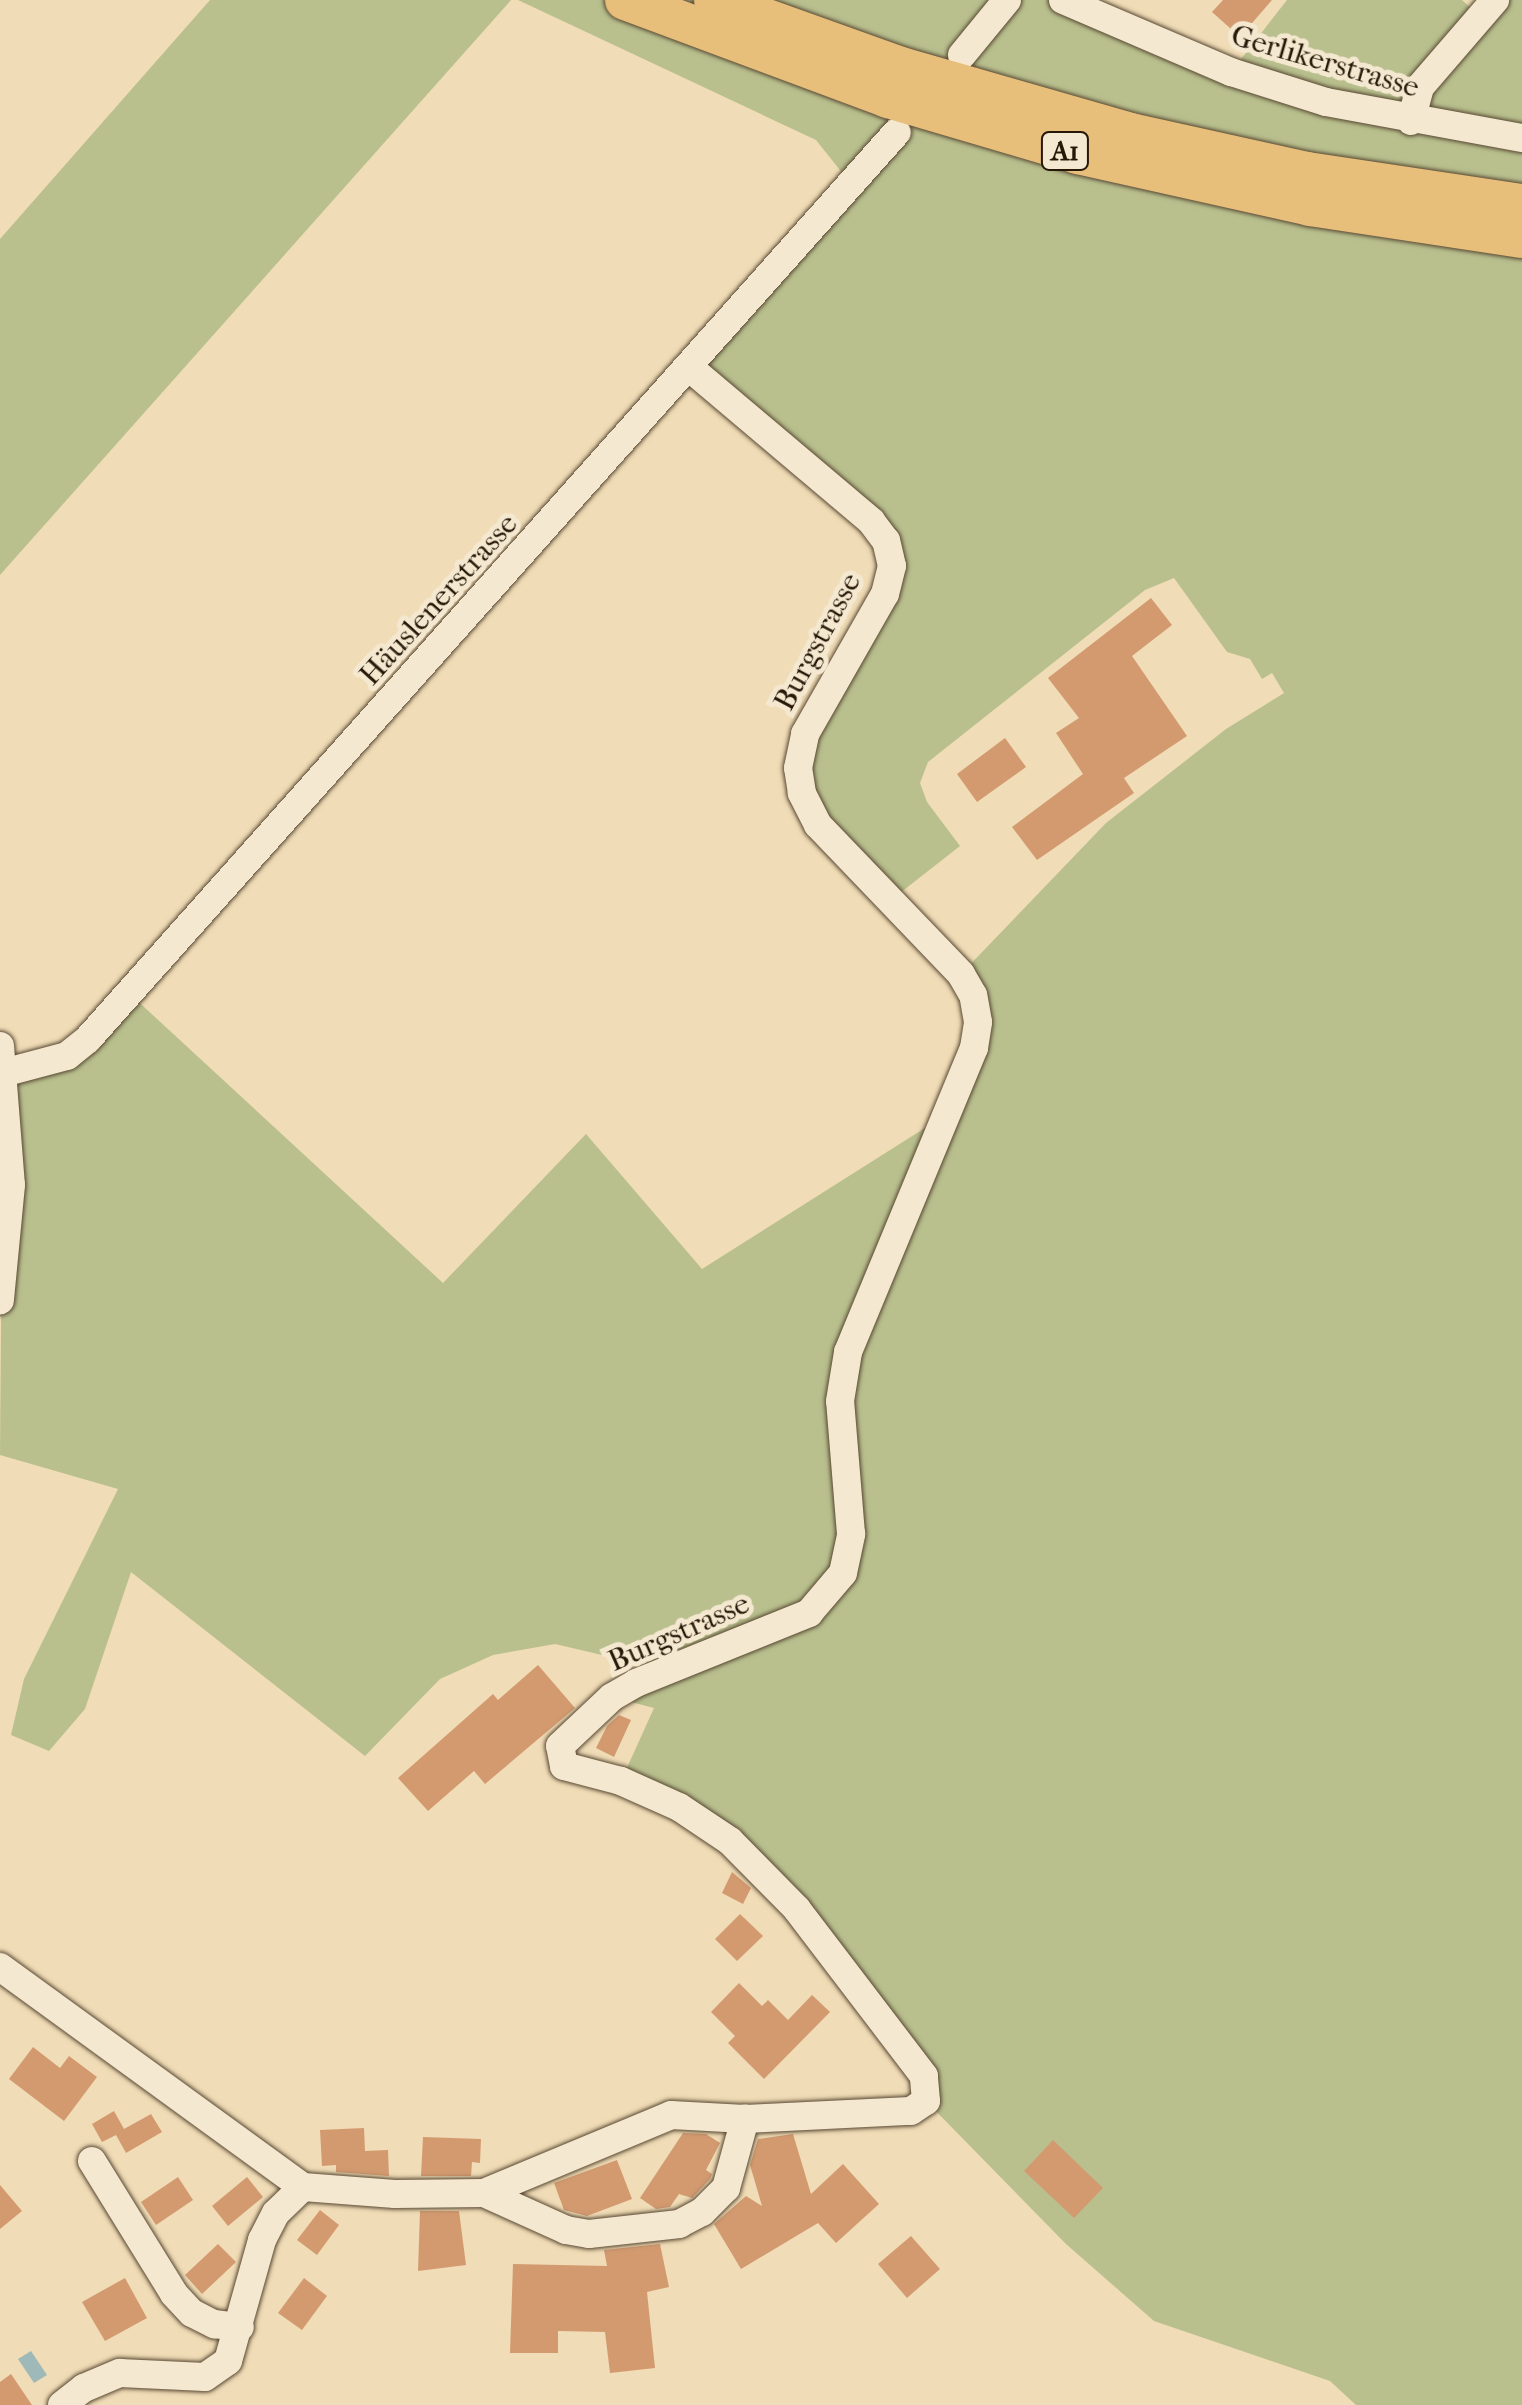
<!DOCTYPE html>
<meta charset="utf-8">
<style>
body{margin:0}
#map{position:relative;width:1522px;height:2405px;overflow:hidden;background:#f0dcb6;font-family:"IM FELL French Canon",serif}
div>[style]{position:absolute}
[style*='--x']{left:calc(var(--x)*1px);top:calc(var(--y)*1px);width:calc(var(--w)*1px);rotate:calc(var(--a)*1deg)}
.green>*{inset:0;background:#b9c08e}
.water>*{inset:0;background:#9eb9b8}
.building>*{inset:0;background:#d39a70}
.roads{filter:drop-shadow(0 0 2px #584833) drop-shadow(0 0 2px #584833)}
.minor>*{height:28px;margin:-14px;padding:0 14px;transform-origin:14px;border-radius:14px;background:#f5e8d0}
.highway>*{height:40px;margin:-20px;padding:0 20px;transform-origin:20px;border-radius:20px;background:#e8be7b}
span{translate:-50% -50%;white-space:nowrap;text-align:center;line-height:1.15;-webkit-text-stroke:10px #f5e8d0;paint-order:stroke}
.shield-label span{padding:2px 8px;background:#f5e8d0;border:2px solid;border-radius:8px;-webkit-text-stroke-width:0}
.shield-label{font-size:28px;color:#261707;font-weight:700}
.street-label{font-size:30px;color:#261707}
</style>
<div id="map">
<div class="green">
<div style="clip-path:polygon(210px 0,511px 0,0 575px,0 239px)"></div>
<div style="clip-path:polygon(518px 0,1063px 0,1231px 72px,1287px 0,1462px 0,1472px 9px,1479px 0,1522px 0,1522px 2405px,1356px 2405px,1330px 2381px,1154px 2321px,1066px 2244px,926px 2101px,729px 1840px,621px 1781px,654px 1708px,612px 1697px,636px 1683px,640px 1665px,625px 1653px,619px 1659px,555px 1644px,493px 1655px,440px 1679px,365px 1756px,131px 1572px,85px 1709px,49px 1751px,11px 1735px,24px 1679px,118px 1489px,0 1455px,3px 1073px,28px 1068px,130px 994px,443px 1283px,586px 1134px,702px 1269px,947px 1114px,974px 1048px,961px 974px,1106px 823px,1226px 729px,1284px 693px,1272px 673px,1262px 679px,1250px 659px,1227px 652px,1174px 578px,1145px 590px,928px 762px,920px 783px,927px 802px,960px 846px,891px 900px,818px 825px,798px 768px,885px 594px,886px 541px,690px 368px,851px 184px,816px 140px)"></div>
</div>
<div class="water">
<div style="clip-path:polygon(31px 2351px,47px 2375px,34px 2383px,18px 2359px)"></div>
</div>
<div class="building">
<div style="clip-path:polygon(1223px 0,1272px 0,1240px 37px,1212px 12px)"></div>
<div style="clip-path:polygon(1151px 598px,1172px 625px,1132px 656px,1187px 736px,1124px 778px,1134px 793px,1037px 860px,1012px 827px,1083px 774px,1056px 733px,1079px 718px,1048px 678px)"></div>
<div style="clip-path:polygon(1005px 738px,1026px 767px,977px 802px,957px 774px)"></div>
<div style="clip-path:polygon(538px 1665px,575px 1708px,485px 1784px,474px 1771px,428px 1811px,398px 1778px,493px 1694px,498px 1700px)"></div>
<div style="clip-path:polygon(619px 1715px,631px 1720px,614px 1757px,596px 1748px,607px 1726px)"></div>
<div style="clip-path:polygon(732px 1872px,751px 1888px,743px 1904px,722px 1893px)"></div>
<div style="clip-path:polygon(740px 1914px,763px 1936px,737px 1961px,715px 1939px)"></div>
<div style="clip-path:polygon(739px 1983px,762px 2006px,768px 2000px,788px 2020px,812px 1995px,830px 2012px,764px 2079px,728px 2043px,735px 2036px,711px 2012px)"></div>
<div style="clip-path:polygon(33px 2047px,60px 2068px,69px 2056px,97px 2077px,64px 2121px,9px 2079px)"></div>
<div style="clip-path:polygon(114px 2111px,124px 2129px,151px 2114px,162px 2132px,126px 2153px,116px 2135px,102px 2142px,92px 2124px)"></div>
<div style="clip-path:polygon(364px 2128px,365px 2151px,388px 2150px,389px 2176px,336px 2172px,336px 2165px,322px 2166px,320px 2130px)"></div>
<div style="clip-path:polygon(683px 2133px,706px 2134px,720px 2143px,706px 2170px,712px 2174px,710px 2179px,692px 2198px,679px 2194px,670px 2207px,656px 2209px,640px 2198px)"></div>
<div style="clip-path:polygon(793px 2134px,811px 2194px,843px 2164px,879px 2204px,836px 2243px,818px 2223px,741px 2269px,714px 2224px,746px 2196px,762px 2206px,750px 2165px,758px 2139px)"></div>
<div style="clip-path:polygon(423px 2137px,481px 2139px,480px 2163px,472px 2162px,471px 2176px,421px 2176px)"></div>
<div style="clip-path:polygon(1053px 2140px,1103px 2188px,1074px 2218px,1024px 2171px)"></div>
<div style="clip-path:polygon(617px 2160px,632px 2199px,587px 2216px,564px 2210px,554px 2183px)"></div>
<div style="clip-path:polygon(178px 2177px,193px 2200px,156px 2225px,141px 2202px)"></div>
<div style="clip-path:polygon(247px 2177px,263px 2197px,228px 2226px,212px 2206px)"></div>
<div style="clip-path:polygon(0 2185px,22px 2211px,0 2229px)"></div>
<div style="clip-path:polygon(320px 2210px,339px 2225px,317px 2255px,297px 2240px)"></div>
<div style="clip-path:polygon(459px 2211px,466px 2265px,418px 2271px,420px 2211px)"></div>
<div style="clip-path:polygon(911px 2236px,940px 2269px,907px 2298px,878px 2264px)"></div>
<div style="clip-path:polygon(218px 2244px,236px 2262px,202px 2294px,185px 2275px)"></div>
<div style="clip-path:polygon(660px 2244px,669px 2287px,647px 2292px,655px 2368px,610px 2373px,605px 2332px,558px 2331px,558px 2353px,510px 2353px,513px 2264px,607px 2266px,604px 2250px)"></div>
<div style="clip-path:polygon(125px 2278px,147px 2318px,105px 2341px,82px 2302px)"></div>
<div style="clip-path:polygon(304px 2278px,327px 2296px,302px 2330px,278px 2313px)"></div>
<div style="clip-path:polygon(11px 2374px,32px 2405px,0 2405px,0 2382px)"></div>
</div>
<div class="roads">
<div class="minor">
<div style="--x:1063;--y:0;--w:183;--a:23.2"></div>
<div style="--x:1231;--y:72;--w:100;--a:17.5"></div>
<div style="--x:1326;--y:102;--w:199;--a:10.4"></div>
<div style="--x:962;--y:55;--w:71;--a:-50.7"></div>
<div style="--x:1411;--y:121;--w:35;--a:-75"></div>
<div style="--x:1420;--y:87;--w:115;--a:-49.2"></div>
<div style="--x:0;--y:1046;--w:139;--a:85.5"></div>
<div style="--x:11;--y:1185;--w:116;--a:95.5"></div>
<div style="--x:3;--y:1073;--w:66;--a:-14.9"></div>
<div style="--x:67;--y:1056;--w:27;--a:-39"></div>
<div style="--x:88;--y:1039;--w:1215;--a:-48.27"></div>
<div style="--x:0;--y:1967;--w:374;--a:36"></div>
<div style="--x:303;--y:2187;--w:92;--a:4.4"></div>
<div style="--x:395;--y:2194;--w:89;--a:-0.6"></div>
<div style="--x:484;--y:2193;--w:203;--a:-22.6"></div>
<div style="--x:671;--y:2115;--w:74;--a:3.1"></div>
<div style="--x:745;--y:2119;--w:166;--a:-2.8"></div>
<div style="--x:911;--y:2111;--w:18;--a:-34"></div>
<div style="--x:926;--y:2101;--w:25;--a:-95"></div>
<div style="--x:924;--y:2076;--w:210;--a:-127.3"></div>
<div style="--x:797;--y:1909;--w:95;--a:-134.6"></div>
<div style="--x:730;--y:1841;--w:61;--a:-146.3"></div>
<div style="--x:679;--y:1807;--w:64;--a:-155.9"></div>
<div style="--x:621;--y:1781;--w:59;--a:-165.3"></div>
<div style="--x:564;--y:1766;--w:20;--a:-101"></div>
<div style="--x:560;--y:1746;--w:71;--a:-43.3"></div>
<div style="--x:612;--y:1697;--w:28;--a:-30"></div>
<div style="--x:636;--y:1683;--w:187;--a:-22"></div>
<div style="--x:809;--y:1613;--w:52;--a:-49.6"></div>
<div style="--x:843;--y:1573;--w:40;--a:-78"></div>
<div style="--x:851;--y:1534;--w:133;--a:-94.7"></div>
<div style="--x:840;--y:1401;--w:50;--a:-80.7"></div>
<div style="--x:848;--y:1352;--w:329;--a:-67.5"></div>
<div style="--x:974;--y:1048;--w:26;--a:-81"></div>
<div style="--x:978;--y:1022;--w:27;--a:-100"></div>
<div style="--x:973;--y:995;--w:24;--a:-120"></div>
<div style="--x:961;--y:974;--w:207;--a:-133.8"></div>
<div style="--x:818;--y:825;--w:36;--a:-117"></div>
<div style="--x:802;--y:793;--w:25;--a:-99"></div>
<div style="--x:798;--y:768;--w:35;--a:-78"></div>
<div style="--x:805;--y:734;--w:161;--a:-60.3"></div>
<div style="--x:885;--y:594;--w:29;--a:-76"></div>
<div style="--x:892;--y:566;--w:26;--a:-103"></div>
<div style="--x:886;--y:541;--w:25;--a:-127"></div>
<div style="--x:871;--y:521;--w:237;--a:-139.8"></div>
<div style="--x:92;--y:2161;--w:156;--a:58.3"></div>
<div style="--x:174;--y:2294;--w:26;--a:47"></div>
<div style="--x:192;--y:2313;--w:25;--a:27"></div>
<div style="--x:214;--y:2324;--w:26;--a:7"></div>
<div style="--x:484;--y:2193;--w:90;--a:24.3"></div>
<div style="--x:566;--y:2230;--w:23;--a:10"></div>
<div style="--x:589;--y:2234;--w:91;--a:-6.3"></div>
<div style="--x:679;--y:2224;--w:26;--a:-28"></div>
<div style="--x:702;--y:2212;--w:34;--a:-45"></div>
<div style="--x:726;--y:2188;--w:72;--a:-74.6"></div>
<div style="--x:62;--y:2405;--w:28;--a:-38"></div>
<div style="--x:84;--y:2388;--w:39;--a:-23"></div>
<div style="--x:120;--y:2373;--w:85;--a:2.7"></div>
<div style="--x:205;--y:2377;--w:28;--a:-35"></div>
<div style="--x:228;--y:2361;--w:126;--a:-74.3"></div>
<div style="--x:262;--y:2240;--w:30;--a:-63"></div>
<div style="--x:276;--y:2213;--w:37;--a:-44"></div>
</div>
<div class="highway">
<div style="--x:625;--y:0;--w:281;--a:20.4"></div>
<div style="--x:888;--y:98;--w:198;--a:16.4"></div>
<div style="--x:1078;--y:154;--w:238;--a:12.6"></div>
<div style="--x:1310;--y:206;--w:214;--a:8.6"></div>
<div style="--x:714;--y:0;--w:199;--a:19.7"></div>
<div style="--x:901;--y:67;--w:239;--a:16"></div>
<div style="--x:1131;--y:133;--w:180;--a:12.5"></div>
<div style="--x:1307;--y:172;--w:217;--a:8.5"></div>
</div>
</div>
<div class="shield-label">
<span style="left:1065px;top:151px">A1</span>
</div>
<div class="street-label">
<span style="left:1325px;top:62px;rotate:16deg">Gerlikerstrasse</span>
<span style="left:439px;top:600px;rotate:-48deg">Häuslenerstrasse</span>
<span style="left:818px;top:642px;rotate:-62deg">Burgstrasse</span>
<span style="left:679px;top:1633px;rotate:-24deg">Burgstrasse</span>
</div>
</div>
